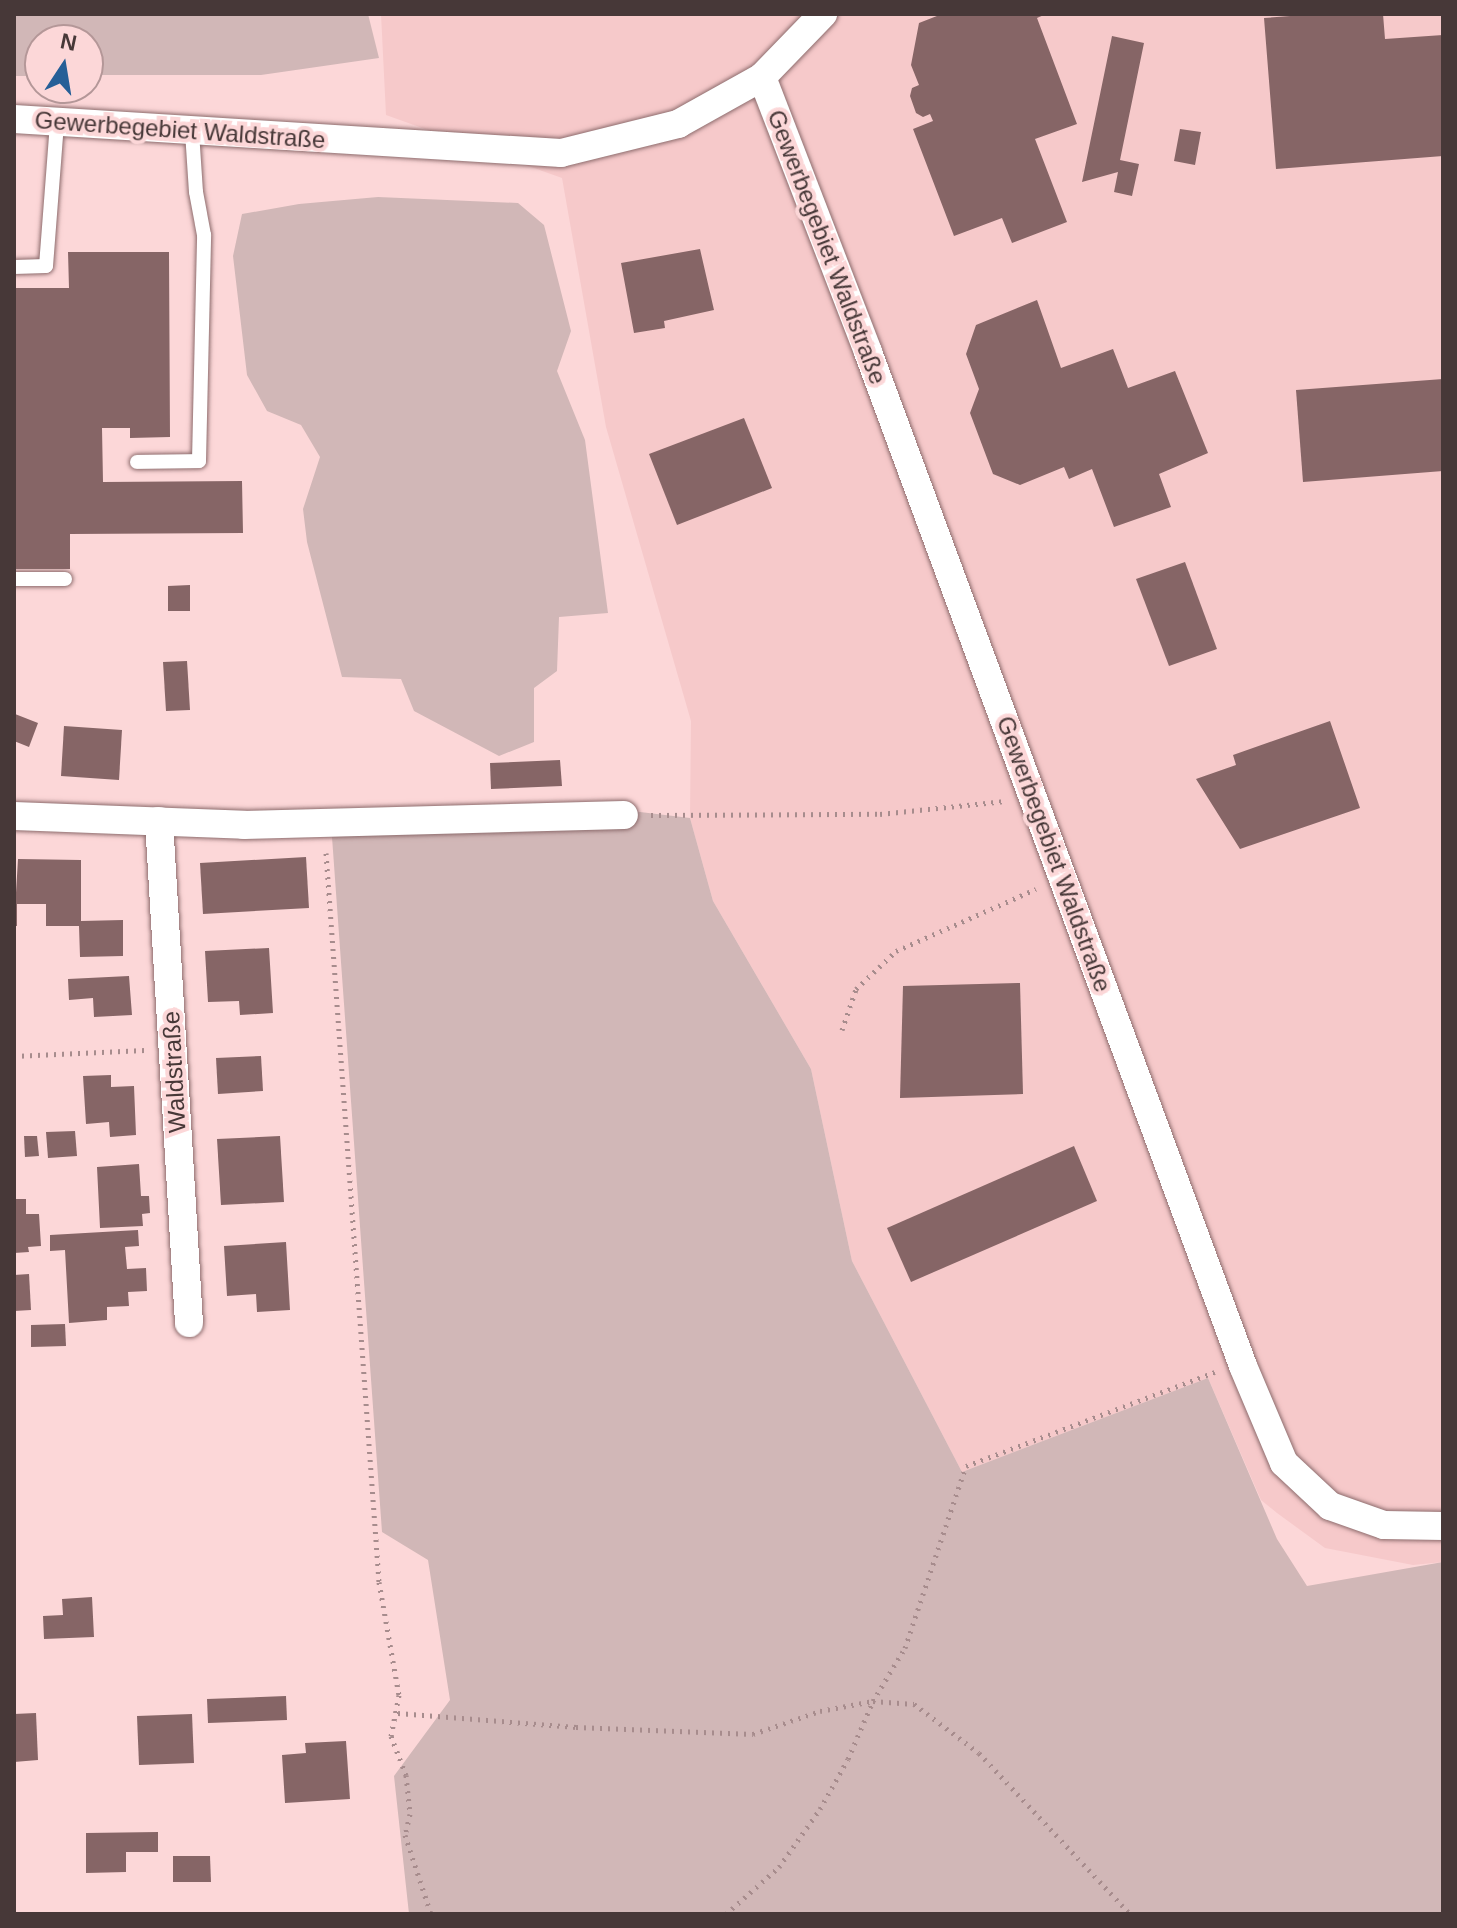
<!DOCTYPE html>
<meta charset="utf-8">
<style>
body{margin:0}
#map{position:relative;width:1457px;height:1928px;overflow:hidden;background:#fcd7d8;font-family:Arial,sans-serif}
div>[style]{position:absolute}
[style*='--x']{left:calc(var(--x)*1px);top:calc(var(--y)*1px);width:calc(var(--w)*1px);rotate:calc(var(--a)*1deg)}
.built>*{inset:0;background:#f6c9ca}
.green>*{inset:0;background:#d1b7b7}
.building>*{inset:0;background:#866566}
.path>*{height:5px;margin-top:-2.5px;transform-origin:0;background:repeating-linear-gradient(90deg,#a78c8d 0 2px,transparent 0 8px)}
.roads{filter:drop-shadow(0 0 2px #8d6c6d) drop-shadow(0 0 2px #8d6c6d)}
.lane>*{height:14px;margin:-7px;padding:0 7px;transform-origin:7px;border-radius:7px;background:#fff}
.street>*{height:28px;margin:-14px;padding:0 14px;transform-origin:14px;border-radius:14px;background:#fff}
span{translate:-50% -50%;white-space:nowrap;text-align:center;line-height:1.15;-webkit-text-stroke:8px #fcd7d8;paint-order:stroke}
.street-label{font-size:24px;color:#473838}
.frame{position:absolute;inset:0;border:16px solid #473838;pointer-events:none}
.north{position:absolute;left:24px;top:24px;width:80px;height:80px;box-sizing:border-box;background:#fcd7d8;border:2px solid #b49798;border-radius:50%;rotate:12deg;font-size:22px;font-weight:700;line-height:32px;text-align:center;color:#473838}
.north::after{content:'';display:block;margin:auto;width:28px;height:36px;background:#265f97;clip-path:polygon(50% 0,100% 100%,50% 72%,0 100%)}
</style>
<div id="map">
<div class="built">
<div style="clip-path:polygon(381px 14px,1443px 14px,1443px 1562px,1413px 1565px,1325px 1548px,1277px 1513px,1261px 1500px,1208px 1378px,962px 1472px,852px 1261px,811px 1069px,713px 901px,690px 818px,691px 721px,606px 427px,562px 178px,386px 115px)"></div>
</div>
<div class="green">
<div style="clip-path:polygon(14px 14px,368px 14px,379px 58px,261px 75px,88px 75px,88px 40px,40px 40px,40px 76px,14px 76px)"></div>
<div style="clip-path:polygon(378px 197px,518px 203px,544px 225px,571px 331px,557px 371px,585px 440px,608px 613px,559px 617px,557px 671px,534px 688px,534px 742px,499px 756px,414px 711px,401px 679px,342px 677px,307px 542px,303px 509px,320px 457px,301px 425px,267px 411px,247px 375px,233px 256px,242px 214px,299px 204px)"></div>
<div style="clip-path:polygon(590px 806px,690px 818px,713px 901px,811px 1069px,852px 1261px,962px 1472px,1208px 1378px,1277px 1539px,1307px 1586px,1443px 1562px,1443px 1914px,409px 1914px,394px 1776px,450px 1700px,428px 1560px,382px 1532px,332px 837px)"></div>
</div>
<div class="building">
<div style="clip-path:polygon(942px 14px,1046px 14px,1037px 18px,1077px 124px,1035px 139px,1067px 222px,1012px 243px,1002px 218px,954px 236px,913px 129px,933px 121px,930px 114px,923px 117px,916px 113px,910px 96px,912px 88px,919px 85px,911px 65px,919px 23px)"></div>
<div style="clip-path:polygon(1317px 14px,1383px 14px,1385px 39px,1443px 35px,1443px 156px,1276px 169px,1264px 18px)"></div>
<div style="clip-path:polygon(1112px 36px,1144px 43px,1120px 160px,1139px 164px,1132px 196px,1114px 192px,1118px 172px,1082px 182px)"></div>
<div style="clip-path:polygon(1180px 129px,1201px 132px,1195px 165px,1174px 161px)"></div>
<div style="clip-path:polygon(700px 249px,714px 310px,664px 321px,665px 328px,634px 333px,621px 263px)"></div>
<div style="clip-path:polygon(68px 252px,169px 252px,170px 437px,130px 438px,130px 428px,102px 428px,103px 482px,242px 481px,243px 533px,70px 534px,70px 569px,14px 569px,14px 288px,69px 288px)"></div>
<div style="clip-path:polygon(1037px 300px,1061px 368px,1113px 349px,1128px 388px,1175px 371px,1208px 453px,1159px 474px,1171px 507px,1114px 527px,1092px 469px,1069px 479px,1064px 467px,1020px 485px,993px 474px,970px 413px,979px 389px,966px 354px,976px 325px)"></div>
<div style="clip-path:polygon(1443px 379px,1443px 471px,1303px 482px,1296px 390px)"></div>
<div style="clip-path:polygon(744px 418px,772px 488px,677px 525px,649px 454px)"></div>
<div style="clip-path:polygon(1185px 562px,1217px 649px,1169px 666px,1136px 579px)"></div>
<div style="clip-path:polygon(190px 585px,190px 611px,168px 611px,168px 586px)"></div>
<div style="clip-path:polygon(187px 661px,190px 710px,166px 711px,163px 662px)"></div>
<div style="clip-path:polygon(15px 714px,38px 723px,29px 747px,14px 741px)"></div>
<div style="clip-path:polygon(1330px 721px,1360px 808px,1240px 849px,1196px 779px,1236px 765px,1233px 755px)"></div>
<div style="clip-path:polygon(64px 726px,122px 730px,119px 780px,61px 776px)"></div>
<div style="clip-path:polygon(560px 760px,562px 786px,491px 789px,490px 763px)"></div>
<div style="clip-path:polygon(306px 857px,309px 908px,203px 914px,200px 863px)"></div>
<div style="clip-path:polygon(18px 859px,81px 860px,81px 921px,123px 920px,123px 956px,80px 957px,79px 926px,46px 926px,46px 904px,17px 904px,17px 926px,14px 926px)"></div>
<div style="clip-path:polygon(269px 948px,273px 1013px,240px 1015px,239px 1001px,208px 1002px,205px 951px)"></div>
<div style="clip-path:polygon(129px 976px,132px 1015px,94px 1017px,93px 998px,69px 1000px,68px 979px)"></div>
<div style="clip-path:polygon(1020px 983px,1023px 1094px,900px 1098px,903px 986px)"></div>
<div style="clip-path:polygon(261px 1056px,263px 1091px,218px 1094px,216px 1058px)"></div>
<div style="clip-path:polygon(111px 1075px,111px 1087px,134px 1086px,136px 1135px,110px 1137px,109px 1122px,86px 1124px,83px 1076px)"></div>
<div style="clip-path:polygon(75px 1131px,77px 1156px,48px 1158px,46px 1132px)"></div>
<div style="clip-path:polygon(24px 1136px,37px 1136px,39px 1156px,25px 1157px)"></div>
<div style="clip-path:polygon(280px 1136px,284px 1202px,221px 1205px,217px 1139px)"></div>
<div style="clip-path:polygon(1074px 1146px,1097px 1201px,911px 1282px,887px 1228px)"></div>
<div style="clip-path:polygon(139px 1164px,141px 1196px,149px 1196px,150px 1213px,142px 1214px,143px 1226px,100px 1228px,97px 1167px)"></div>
<div style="clip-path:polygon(14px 1199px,26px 1199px,26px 1214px,39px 1214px,41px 1246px,28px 1247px,29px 1252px,14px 1253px)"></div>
<div style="clip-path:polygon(138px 1230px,139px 1246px,125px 1247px,127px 1269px,146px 1268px,147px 1291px,128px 1292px,129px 1306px,107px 1307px,107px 1320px,69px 1323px,65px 1250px,50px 1251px,50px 1235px)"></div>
<div style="clip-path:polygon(286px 1242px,290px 1310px,257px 1312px,256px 1294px,227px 1296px,224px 1246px)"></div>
<div style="clip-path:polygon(29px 1274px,31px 1310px,14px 1311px,14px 1275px)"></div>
<div style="clip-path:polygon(65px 1324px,66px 1346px,31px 1347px,31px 1325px)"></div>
<div style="clip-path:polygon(92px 1597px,94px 1637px,44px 1639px,43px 1616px,63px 1615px,62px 1599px)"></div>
<div style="clip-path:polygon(286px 1696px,287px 1720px,208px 1723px,207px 1699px)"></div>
<div style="clip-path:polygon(36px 1713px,38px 1760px,14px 1762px,14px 1714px)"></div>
<div style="clip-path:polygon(192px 1714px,194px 1763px,139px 1765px,137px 1716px)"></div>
<div style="clip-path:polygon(346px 1741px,350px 1799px,285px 1803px,282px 1755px,306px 1753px,305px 1743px)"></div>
<div style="clip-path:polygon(158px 1832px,158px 1852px,126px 1852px,126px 1872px,86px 1873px,86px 1833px)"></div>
<div style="clip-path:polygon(173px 1856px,210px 1856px,211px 1882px,173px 1882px)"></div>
</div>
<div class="path">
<div style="--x:651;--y:815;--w:229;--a:-0.3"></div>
<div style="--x:880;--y:814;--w:126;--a:-5.9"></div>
<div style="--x:326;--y:853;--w:731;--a:85.84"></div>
<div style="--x:379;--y:1582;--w:115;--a:80"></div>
<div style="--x:399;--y:1695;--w:42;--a:101"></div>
<div style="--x:391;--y:1736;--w:42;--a:69"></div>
<div style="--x:406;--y:1775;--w:39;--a:84"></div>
<div style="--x:410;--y:1814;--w:22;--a:103"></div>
<div style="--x:405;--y:1835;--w:83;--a:71.8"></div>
<div style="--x:842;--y:1030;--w:43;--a:-71.1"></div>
<div style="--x:856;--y:989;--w:55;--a:-43.5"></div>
<div style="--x:896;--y:951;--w:153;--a:-23.9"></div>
<div style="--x:14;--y:1056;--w:131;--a:-2.6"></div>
<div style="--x:398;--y:1713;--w:179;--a:4.5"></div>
<div style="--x:576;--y:1727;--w:177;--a:2.3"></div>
<div style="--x:753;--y:1734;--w:71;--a:-18.9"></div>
<div style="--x:820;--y:1711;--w:54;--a:-10.7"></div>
<div style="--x:873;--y:1701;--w:41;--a:4.2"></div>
<div style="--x:914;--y:1704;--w:81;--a:37"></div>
<div style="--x:979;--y:1753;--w:221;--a:46.8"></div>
<div style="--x:726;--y:1914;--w:71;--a:-41.6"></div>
<div style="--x:779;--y:1867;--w:71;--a:-54.7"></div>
<div style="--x:820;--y:1809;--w:57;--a:-60.8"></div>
<div style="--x:848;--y:1759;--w:63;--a:-66.7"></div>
<div style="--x:873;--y:1701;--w:62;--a:-58.9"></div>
<div style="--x:905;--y:1648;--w:192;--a:-71.5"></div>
<div style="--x:966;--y:1466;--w:266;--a:-20.7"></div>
</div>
<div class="roads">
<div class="lane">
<div style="--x:14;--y:267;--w:32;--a:-2"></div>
<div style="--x:46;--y:266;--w:144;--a:-85.6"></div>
<div style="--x:137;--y:462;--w:62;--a:-0.9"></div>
<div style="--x:199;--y:461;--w:226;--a:-88.7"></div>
<div style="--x:204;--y:235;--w:44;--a:-100.5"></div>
<div style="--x:196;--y:192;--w:61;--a:-93.8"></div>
<div style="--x:14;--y:579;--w:51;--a:0"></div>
</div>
<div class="street">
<div style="--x:762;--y:77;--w:295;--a:68.9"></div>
<div style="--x:868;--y:352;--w:1081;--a:69.7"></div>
<div style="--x:1243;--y:1366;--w:105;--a:67.1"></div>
<div style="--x:1284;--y:1463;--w:63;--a:43.1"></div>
<div style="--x:1330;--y:1506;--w:57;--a:19.4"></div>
<div style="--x:1384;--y:1525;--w:59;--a:1"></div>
<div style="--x:14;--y:119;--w:548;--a:3.56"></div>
<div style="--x:561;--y:153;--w:121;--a:-13.9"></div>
<div style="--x:678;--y:124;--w:96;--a:-29.2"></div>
<div style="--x:762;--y:77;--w:88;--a:-45.9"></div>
<div style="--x:14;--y:816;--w:230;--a:2.2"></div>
<div style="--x:244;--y:825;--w:380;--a:-1.5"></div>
<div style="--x:159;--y:821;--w:503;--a:86.58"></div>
</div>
</div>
<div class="street-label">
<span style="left:180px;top:130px;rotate:4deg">Gewerbegebiet Waldstraße</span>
<span style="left:827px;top:247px;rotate:69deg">Gewerbegebiet Waldstraße</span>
<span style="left:1054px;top:854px;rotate:70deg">Gewerbegebiet Waldstraße</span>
<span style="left:174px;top:1072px;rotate:-93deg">Waldstraße</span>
</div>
<div class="frame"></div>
<div class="north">N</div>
</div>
